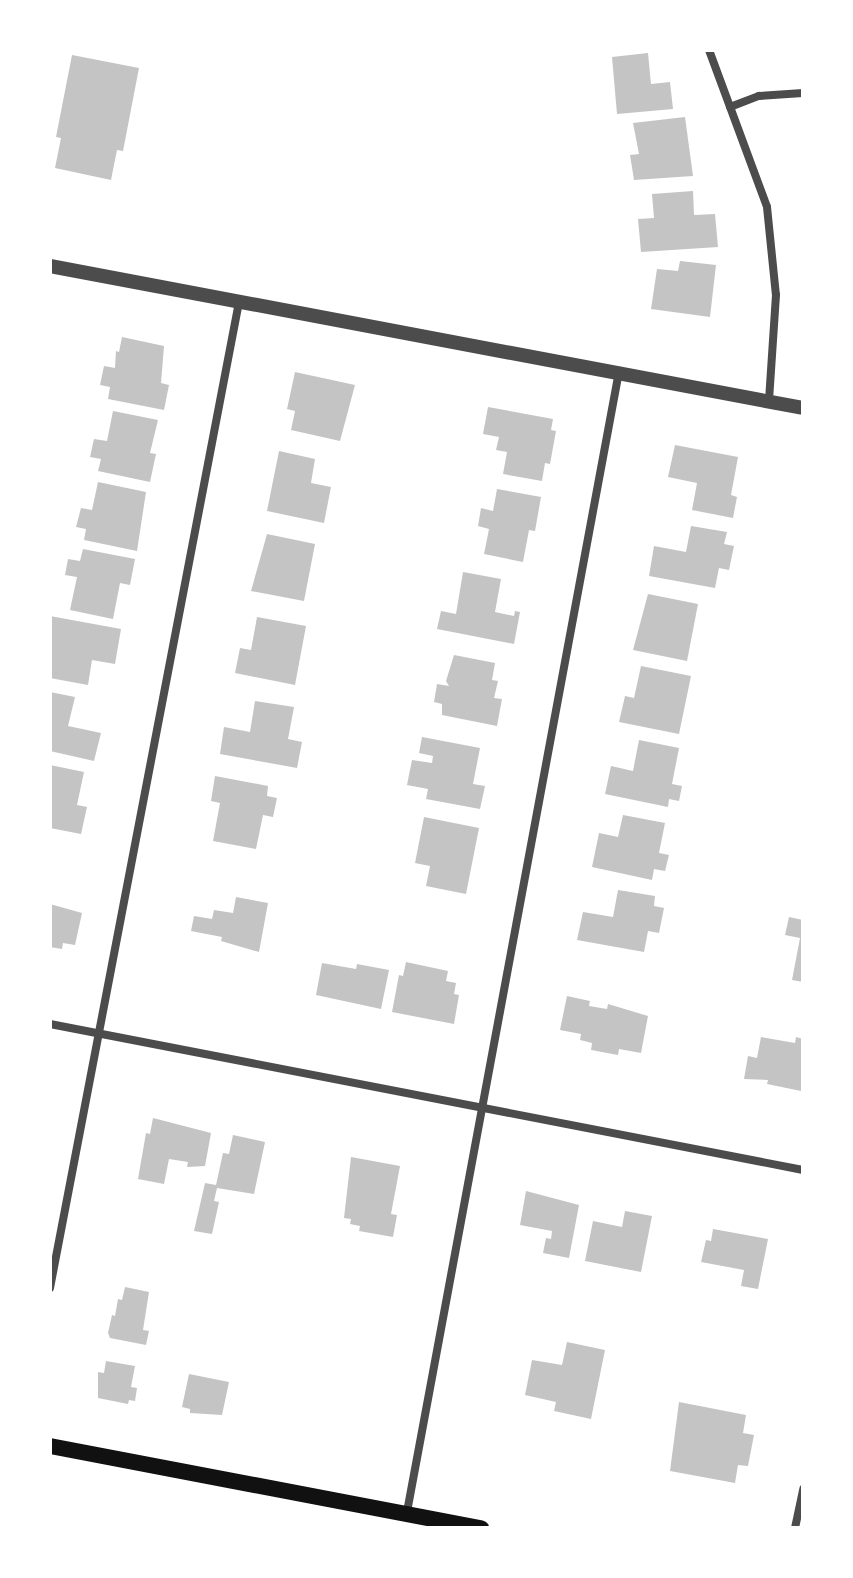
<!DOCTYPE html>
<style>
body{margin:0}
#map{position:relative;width:853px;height:1578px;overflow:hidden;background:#fff;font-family:Ubuntu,sans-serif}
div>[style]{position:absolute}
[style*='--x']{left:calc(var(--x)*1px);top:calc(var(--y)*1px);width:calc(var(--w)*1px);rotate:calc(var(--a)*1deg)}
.building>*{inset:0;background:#c4c4c4}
.minor>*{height:8px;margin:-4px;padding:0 4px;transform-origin:4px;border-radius:4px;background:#4c4c4c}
.tertiary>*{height:14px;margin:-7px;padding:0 7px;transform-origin:7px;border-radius:7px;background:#4c4c4c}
.secondary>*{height:16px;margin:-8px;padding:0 8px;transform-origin:8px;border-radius:8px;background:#111}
span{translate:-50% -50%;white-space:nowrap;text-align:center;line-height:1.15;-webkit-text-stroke:7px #fff;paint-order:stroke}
.frame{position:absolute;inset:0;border:52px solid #fff;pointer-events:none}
</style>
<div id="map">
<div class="building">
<div style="clip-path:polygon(648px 53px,651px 84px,670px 82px,673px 109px,617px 114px,612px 57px)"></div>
<div style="clip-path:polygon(72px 55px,139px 68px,123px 151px,117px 150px,111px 180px,55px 168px,61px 138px,56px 137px)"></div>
<div style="clip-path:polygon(685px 117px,693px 176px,634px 180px,630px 155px,639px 154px,633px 123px)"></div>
<div style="clip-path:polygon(693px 191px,694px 215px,715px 214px,718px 247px,641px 252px,638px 219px,654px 218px,652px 194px)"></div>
<div style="clip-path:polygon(680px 261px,716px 265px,710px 317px,651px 309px,657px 269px,678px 271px)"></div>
<div style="clip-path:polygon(122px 337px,164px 346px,161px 383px,169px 385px,164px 410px,108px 399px,110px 387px,100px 385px,104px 366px,115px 368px,116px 351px,119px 352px)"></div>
<div style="clip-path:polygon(295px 372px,355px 385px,340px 441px,291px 430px,295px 411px,287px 409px)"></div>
<div style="clip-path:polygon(488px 407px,553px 419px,551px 430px,556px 431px,550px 464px,545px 463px,542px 481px,503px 474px,507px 452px,496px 450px,499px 437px,483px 434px)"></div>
<div style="clip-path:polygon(113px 411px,158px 420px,150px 453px,156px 454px,150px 482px,98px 471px,101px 459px,90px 457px,94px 439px,107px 441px)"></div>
<div style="clip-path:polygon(675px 445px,738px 457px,731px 495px,737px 497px,733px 518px,692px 510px,697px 483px,668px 477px)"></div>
<div style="clip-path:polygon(279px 451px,315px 459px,311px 483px,331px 487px,324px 523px,267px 511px)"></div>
<div style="clip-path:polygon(98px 482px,146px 492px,137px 551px,84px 540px,86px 529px,76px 527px,81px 508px,92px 510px)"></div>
<div style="clip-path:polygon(497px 489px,541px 497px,535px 531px,529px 530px,523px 562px,484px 554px,489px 529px,478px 526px,481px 508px,493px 511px)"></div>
<div style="clip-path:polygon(691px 526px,727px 532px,724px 544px,734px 546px,729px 570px,719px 568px,715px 588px,649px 576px,654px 546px,686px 552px)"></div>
<div style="clip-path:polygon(267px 534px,315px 544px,304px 601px,251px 591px)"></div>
<div style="clip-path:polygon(83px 549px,135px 559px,130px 585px,120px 583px,113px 619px,70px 610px,77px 577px,65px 575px,68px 559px,80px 561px)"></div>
<div style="clip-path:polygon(463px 572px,501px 579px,495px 612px,514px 616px,515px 611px,520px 612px,514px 644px,437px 629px,441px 611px,456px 614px)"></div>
<div style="clip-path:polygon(648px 594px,698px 604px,687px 661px,633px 650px)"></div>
<div style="clip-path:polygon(50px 616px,121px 629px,115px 664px,92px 660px,88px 685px,50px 678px)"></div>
<div style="clip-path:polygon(257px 617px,306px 626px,295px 685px,235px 673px,240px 648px,251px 650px)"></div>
<div style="clip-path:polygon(454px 655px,495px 663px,492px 680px,498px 681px,494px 698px,502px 699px,497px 726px,442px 715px,442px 704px,434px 702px,437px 684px,449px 686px,446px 681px)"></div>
<div style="clip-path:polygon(641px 666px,691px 676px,679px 734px,619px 722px,625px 696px,634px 698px)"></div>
<div style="clip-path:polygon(50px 692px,75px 697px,68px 726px,101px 733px,94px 761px,50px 751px)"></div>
<div style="clip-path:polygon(255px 701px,294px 707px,288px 739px,302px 742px,297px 768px,220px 754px,224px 727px,250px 732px)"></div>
<div style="clip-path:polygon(422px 737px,480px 748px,473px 784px,485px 786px,480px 809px,426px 799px,428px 789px,407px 785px,412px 760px,432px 763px,433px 756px,419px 753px)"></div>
<div style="clip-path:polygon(639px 740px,679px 748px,672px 784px,682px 786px,679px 801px,669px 799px,668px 807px,605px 794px,611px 766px,633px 771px)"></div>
<div style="clip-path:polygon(50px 765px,84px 772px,77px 805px,87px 807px,81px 834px,50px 828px)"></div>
<div style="clip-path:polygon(215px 776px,268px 786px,267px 796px,277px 798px,273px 817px,263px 815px,256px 849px,213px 841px,220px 803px,211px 801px)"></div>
<div style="clip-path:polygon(623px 815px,665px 823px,659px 853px,669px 855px,665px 871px,654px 869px,652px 880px,592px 867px,599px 833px,618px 837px)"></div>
<div style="clip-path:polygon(424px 817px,479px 828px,466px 894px,426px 886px,430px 866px,415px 863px)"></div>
<div style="clip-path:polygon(618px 890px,655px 896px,654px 906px,664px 908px,659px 933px,648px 931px,644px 952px,577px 940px,583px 912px,613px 917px)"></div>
<div style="clip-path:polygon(236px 897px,268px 903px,259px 952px,221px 941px,222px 937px,191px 931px,194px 916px,212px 919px,214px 910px,233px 913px)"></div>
<div style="clip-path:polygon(50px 904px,82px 913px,75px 945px,63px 943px,62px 949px,50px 947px)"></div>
<div style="clip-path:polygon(789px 917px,803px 920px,803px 982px,792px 980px,800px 938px,785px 935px)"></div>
<div style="clip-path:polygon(406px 962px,448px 971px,446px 981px,456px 983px,454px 994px,459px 995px,454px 1024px,392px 1012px,399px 975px,403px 976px)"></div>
<div style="clip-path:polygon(322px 963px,356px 969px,357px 964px,389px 970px,381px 1009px,316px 995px)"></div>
<div style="clip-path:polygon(567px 996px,590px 1001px,589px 1006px,607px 1009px,608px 1004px,648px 1016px,641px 1053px,619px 1049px,618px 1055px,591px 1050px,592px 1043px,580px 1040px,581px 1034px,560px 1030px)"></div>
<div style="clip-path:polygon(761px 1037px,795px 1043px,796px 1037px,803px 1039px,801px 1091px,767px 1084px,768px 1080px,744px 1079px,748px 1056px,757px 1058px)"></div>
<div style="clip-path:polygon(153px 1118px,211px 1133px,205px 1166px,187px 1167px,188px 1162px,169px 1159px,164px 1184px,138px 1179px,146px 1133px,150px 1134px)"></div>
<div style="clip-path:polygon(233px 1135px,265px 1142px,254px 1194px,217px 1188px,214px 1201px,219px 1202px,212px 1234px,194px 1231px,205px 1183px,216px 1185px,223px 1153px,229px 1154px)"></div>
<div style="clip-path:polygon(351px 1157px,400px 1166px,391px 1214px,397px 1215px,393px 1237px,359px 1231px,360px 1226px,350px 1224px,351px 1219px,344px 1218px)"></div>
<div style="clip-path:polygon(526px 1191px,579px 1205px,569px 1258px,543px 1253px,546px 1238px,551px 1239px,552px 1231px,520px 1225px)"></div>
<div style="clip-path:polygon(625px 1211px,652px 1216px,641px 1272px,585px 1261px,593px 1221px,622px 1227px)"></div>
<div style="clip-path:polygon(713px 1229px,768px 1239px,758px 1289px,741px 1286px,744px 1270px,701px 1262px,706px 1240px,711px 1241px)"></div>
<div style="clip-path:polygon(125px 1287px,149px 1292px,143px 1330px,149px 1331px,146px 1345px,110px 1338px,108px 1333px,112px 1315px,115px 1316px,118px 1299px,122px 1300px)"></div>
<div style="clip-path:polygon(567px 1342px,605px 1350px,591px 1419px,554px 1411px,556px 1402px,525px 1395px,532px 1360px,562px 1365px)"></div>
<div style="clip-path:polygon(106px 1361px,135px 1366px,131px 1387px,137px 1388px,135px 1401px,129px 1400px,128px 1404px,98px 1398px,98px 1372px,104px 1373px)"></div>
<div style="clip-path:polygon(189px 1374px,229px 1382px,222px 1415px,190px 1413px,190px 1409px,182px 1407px)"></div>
<div style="clip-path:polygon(679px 1402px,746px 1415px,743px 1433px,754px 1435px,748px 1466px,738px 1465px,735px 1483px,670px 1471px)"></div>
</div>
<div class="minor">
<div style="--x:709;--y:50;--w:167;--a:69.7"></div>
<div style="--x:767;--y:207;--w:88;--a:84.2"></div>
<div style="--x:776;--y:295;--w:106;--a:93.8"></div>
<div style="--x:730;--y:107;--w:31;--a:-21"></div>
<div style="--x:759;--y:96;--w:44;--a:-3.9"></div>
<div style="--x:50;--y:1024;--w:767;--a:10.97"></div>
<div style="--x:50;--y:1288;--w:1004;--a:-79.15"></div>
<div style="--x:407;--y:1512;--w:1160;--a:-79.47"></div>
<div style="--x:795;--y:1528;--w:40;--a:-78"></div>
</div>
<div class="tertiary">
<div style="--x:50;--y:266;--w:766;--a:10.68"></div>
</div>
<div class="secondary">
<div style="--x:50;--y:1446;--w:439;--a:10.8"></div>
</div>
<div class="frame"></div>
</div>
